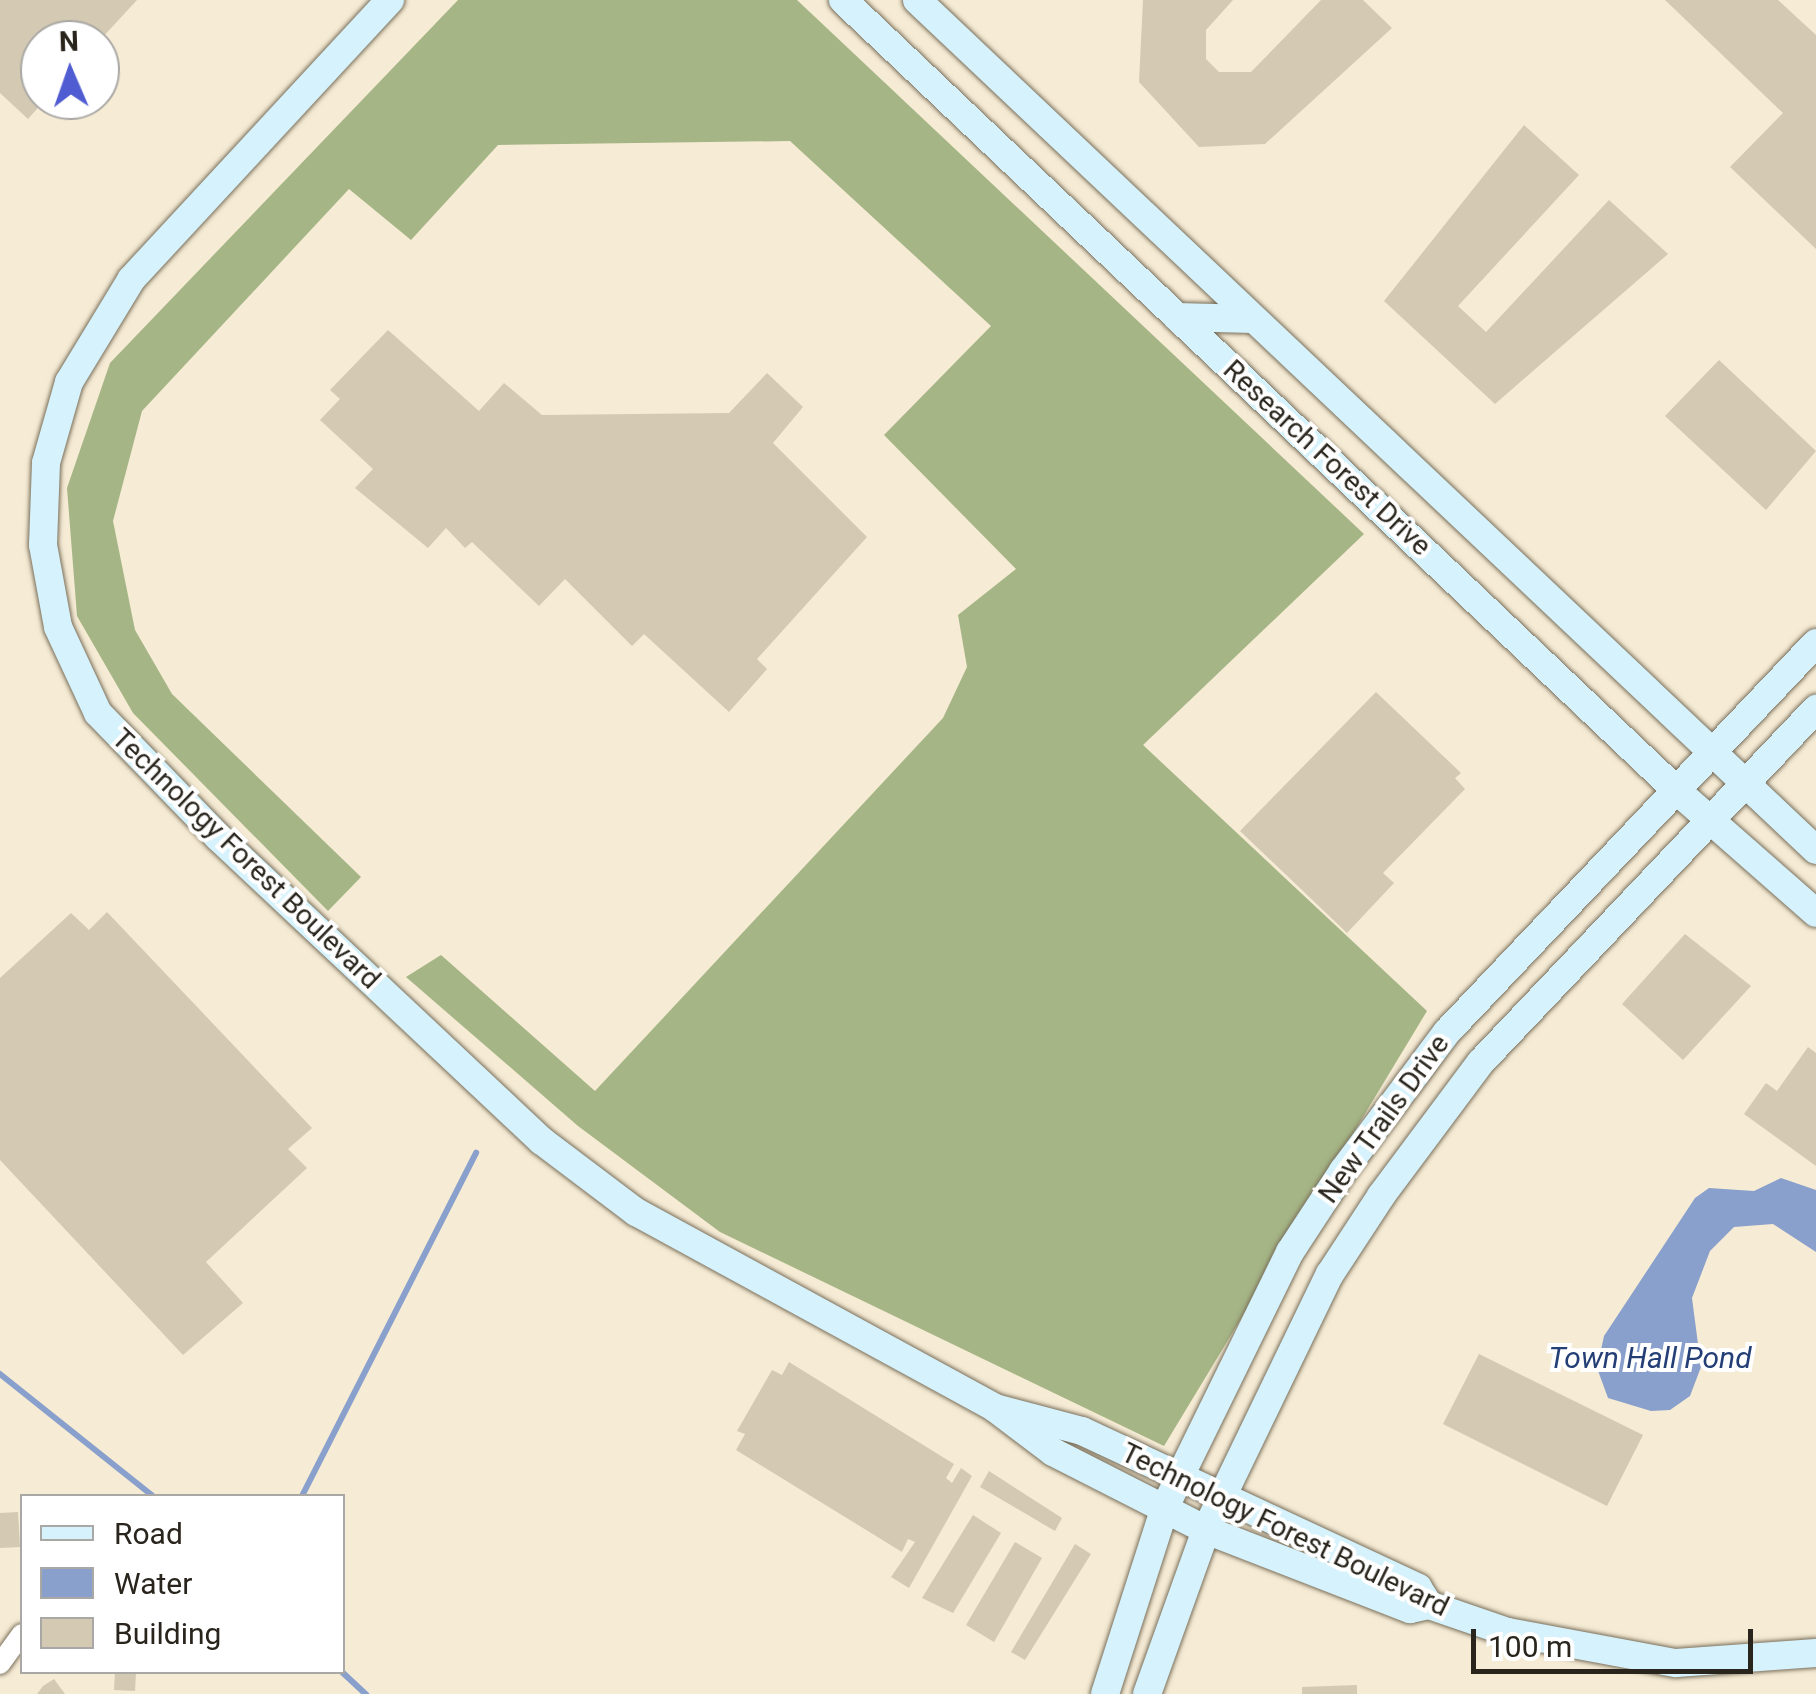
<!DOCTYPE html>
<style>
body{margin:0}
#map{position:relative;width:1816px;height:1694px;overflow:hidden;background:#f6ebd4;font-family:Roboto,sans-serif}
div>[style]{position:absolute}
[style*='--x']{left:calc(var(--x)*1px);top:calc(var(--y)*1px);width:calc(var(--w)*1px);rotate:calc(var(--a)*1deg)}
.forest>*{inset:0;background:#a5b585}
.water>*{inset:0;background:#89a0cc}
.stream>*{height:6px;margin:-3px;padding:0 3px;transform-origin:3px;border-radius:3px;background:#89a0cc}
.building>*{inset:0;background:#d4c9b2}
.roads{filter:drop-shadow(0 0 2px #796f5b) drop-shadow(0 0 2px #796f5b)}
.street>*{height:20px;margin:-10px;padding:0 10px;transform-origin:10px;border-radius:10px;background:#fff}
.secondary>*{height:28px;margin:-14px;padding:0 14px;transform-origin:14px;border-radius:14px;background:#d6f2fc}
span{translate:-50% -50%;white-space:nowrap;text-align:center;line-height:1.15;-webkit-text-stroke:8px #fff;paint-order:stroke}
.street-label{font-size:28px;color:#29251d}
.water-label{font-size:30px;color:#243f76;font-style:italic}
.legend{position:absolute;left:20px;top:1494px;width:325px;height:180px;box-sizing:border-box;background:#fff;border:2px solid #a9a8a5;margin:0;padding:12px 18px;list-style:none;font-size:30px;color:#29251d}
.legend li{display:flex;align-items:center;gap:20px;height:50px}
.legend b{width:50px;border:2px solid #a9a8a5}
.north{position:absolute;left:20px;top:20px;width:100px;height:100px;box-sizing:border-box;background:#fff;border:2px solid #a9a8a5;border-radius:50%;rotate:358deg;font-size:28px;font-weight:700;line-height:40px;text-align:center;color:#29251d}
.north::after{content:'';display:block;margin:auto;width:35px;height:45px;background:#505cd2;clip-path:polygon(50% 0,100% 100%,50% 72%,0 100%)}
.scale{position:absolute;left:1471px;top:1629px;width:282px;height:45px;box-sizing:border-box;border:5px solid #29251d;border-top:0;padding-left:12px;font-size:30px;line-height:35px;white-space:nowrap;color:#29251d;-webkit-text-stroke:8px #fff;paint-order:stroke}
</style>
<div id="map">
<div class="forest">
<div style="clip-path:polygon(458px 0,797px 0,1364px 534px,1143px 745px,1427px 1011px,1164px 1446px,720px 1232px,578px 1126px,406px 977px,441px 955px,595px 1091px,943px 718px,967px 667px,958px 615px,1016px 569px,884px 435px,991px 326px,790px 141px,498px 145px,411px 240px,349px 189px,142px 411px,113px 521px,135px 630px,172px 694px,361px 877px,328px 911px,133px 713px,77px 616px,67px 488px,110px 363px)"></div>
</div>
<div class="water">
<div style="clip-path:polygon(1781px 1178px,1816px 1190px,1816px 1252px,1773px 1224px,1734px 1227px,1710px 1251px,1692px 1298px,1701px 1367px,1690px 1396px,1670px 1410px,1651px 1411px,1608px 1398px,1597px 1368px,1604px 1336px,1695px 1198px,1709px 1188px,1754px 1191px)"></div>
</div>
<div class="stream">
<div style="--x:0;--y:1374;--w:196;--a:38.6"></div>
<div style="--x:302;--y:1496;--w:385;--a:-63.1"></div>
<div style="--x:342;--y:1672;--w:33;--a:43"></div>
</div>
<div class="building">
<div style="clip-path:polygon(0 0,137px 0,100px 40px,40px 40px,45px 100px,28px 119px,0 93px)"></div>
<div style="clip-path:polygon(1143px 0,1233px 0,1206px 30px,1206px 59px,1219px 72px,1251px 72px,1321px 0,1363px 0,1392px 28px,1265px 144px,1199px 147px,1139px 82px)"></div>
<div style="clip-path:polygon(1665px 0,1778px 0,1816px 35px,1816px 249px,1730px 167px,1783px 113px)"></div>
<div style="clip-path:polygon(1524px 125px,1579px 175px,1458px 306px,1486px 332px,1609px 200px,1668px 254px,1495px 404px,1384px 301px)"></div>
<div style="clip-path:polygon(388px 330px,479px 411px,504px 383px,542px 415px,729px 413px,767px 373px,803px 407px,773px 443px,867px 537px,757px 659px,767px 669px,729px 712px,644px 634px,632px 646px,565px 579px,539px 606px,472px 542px,465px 548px,446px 528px,428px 548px,355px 488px,373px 469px,320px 420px,340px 399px,330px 390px)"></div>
<div style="clip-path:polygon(1719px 360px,1816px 451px,1766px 510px,1665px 416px)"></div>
<div style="clip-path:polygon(1376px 692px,1461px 773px,1455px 778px,1465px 789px,1383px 873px,1394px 883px,1347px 933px,1240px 831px)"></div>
<div style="clip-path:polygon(107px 912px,312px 1128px,288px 1149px,307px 1168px,206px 1262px,243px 1303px,183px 1355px,0 1160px,0 978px,71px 913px,89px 930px)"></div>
<div style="clip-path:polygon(1685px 934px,1751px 986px,1683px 1060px,1622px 1004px)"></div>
<div style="clip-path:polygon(1808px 1047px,1816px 1053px,1816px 1166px,1744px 1114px,1766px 1083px,1777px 1091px)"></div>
<div style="clip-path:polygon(1479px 1354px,1643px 1435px,1607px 1506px,1443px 1424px)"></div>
<div style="clip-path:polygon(789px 1362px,954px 1464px,946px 1478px,952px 1483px,961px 1468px,972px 1476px,909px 1588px,891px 1577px,915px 1542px,908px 1539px,902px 1552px,736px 1450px,745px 1434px,737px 1431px,772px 1370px,782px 1375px)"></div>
<div style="clip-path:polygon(989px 1471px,1062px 1518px,1055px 1531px,980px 1487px)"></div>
<div style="clip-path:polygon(18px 1512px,20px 1547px,0 1548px,0 1513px)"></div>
<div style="clip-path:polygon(973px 1515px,1001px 1533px,953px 1613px,922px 1598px)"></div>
<div style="clip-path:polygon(1015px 1542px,1042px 1558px,994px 1642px,966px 1625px)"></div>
<div style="clip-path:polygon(1075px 1544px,1091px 1554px,1025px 1660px,1011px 1652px)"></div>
<div style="clip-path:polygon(115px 1672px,136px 1672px,135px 1691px,114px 1690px)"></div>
<div style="clip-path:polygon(54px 1679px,65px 1694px,37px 1694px,43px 1686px)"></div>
<div style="clip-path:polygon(1357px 1685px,1357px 1694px,1302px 1694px,1302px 1687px)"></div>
</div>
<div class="roads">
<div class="street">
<div style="--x:0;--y:1664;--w:37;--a:-54"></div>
</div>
<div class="secondary">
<div style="--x:390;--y:0;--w:381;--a:132.8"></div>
<div style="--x:131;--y:280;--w:119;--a:121.3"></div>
<div style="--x:69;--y:382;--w:84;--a:105.9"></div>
<div style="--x:46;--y:463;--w:82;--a:92.1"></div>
<div style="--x:43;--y:545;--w:83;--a:79.6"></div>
<div style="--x:58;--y:627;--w:95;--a:65.1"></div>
<div style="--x:98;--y:713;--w:173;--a:45.9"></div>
<div style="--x:218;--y:837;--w:444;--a:43.2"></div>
<div style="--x:542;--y:1141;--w:118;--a:37.1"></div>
<div style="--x:636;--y:1212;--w:409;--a:28.6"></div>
<div style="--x:995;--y:1408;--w:73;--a:37.2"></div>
<div style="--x:1053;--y:1452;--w:172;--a:27"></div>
<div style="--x:1206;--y:1530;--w:219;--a:21.2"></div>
<div style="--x:1410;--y:1609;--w:19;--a:-12"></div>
<div style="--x:843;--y:0;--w:1148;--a:43.48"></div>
<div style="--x:1676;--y:790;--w:186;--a:41.3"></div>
<div style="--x:917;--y:0;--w:1237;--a:43.4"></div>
<div style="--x:1177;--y:317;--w:76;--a:1.5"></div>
<div style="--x:995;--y:1408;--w:90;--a:14.8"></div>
<div style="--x:1082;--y:1431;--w:371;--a:25"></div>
<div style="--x:1418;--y:1588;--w:20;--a:57"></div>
<div style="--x:1429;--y:1605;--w:83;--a:18.9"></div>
<div style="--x:1508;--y:1632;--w:171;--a:10.5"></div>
<div style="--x:1676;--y:1663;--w:140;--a:-4.1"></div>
<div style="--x:1105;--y:1694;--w:196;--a:-72.2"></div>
<div style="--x:1165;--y:1507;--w:284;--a:-63.9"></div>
<div style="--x:1290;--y:1252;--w:97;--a:-56.8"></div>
<div style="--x:1343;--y:1171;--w:174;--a:-53.2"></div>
<div style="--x:1447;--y:1032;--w:536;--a:-46.51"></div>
<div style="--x:1147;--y:1694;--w:174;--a:-70.2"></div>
<div style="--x:1206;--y:1530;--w:284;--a:-64.2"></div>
<div style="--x:1330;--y:1274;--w:93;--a:-56.8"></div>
<div style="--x:1381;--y:1196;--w:167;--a:-53.3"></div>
<div style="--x:1481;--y:1062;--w:487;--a:-46.5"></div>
</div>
</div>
<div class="street-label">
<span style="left:1327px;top:458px;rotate:43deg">Research Forest Drive</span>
<span style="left:246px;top:859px;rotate:44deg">Technology Forest Boulevard</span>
<span style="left:1384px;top:1119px;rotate:-54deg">New Trails Drive</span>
<span style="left:1285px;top:1530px;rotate:26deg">Technology Forest Boulevard</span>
</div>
<div class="water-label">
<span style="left:1650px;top:1358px">Town Hall Pond</span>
</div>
<ul class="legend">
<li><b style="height:12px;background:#d6f2fc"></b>Road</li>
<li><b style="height:28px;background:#89a0cc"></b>Water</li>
<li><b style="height:28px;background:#d4c9b2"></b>Building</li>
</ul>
<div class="north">N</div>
<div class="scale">100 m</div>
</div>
